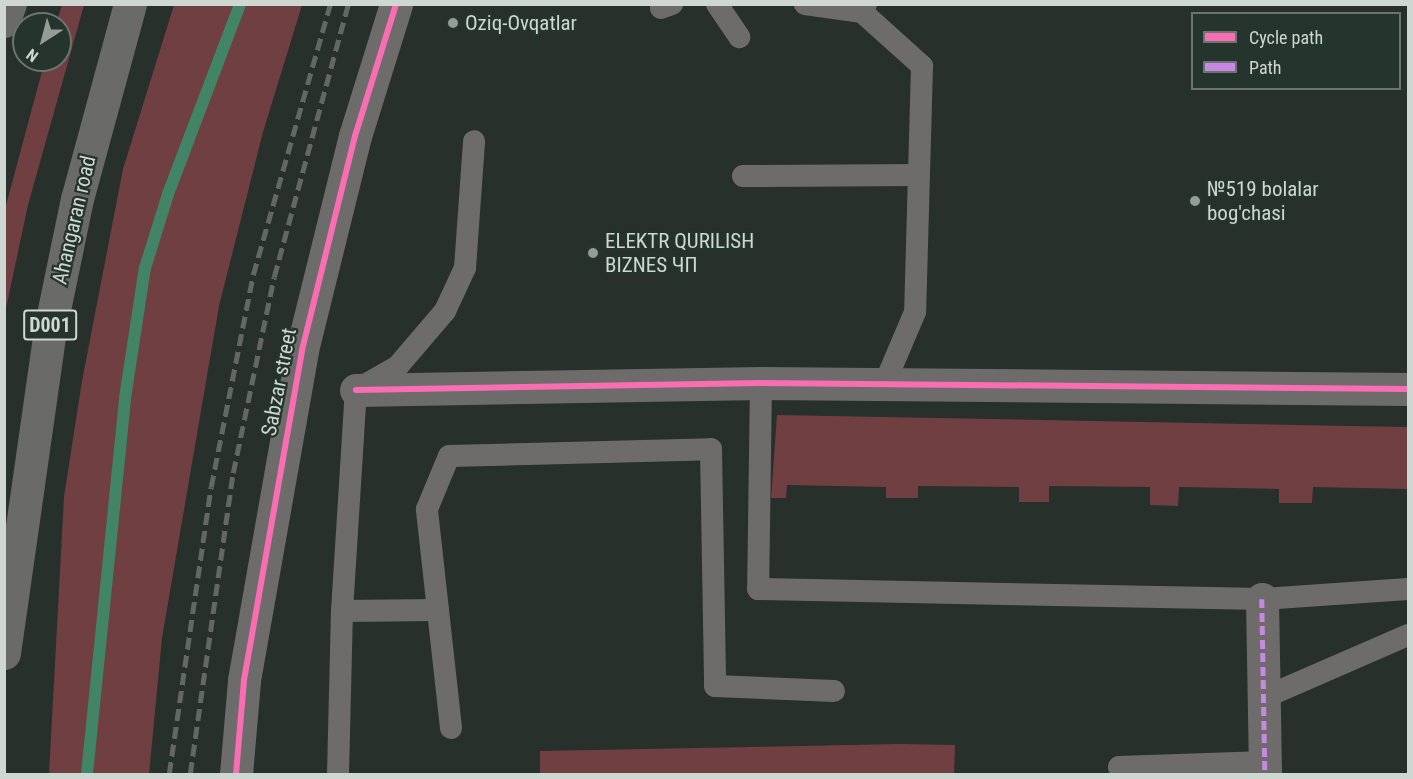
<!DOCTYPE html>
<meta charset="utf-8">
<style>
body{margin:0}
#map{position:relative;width:1413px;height:779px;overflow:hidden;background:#28302c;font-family:"Roboto Condensed",sans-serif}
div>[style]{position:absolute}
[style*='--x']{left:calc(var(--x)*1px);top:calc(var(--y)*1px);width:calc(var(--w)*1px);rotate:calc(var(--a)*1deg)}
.green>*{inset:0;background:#703f42}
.stream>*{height:12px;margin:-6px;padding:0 6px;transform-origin:6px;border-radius:6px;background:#418566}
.service>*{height:22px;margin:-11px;padding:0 11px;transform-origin:11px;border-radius:11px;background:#6d6c6b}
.minor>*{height:33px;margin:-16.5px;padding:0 16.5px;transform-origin:16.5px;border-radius:16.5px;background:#6d6c6b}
.tertiary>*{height:33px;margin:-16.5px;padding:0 16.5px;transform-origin:16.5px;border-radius:16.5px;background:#6d6c6b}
.trunk>*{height:33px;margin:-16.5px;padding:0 16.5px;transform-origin:16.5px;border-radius:16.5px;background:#6a6a69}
.rail>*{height:4.5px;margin-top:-2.25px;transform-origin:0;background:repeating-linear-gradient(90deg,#646765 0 12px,transparent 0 18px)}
.quiet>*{height:4.5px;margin-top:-2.25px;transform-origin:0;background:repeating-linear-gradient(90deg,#c787e3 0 9px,transparent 0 13.5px)}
.cycleway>*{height:6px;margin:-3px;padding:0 3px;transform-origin:3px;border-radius:3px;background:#f96db3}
.dots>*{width:16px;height:16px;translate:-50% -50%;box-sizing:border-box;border:3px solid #25342c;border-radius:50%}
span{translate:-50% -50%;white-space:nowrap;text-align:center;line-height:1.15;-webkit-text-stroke:4.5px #25342c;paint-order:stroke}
.shield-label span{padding:2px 4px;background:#25342c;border:2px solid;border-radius:4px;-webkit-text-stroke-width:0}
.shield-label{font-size:20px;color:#ced7d2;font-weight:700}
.poi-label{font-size:21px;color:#ced7d2}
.left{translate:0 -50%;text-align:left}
.street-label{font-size:21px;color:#ced7d2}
.frame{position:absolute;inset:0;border:6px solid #ced7d2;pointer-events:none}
.legend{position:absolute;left:1191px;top:12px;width:210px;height:78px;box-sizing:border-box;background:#25342c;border:2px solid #69756e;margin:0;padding:8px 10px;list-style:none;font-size:18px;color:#ced7d2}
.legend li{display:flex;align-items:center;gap:12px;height:30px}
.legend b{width:30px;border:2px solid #69756e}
.north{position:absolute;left:12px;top:12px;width:60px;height:60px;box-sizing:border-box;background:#25342c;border:2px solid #69756e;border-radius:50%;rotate:216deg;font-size:16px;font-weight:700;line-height:24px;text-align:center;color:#ced7d2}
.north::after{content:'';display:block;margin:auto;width:21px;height:27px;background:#949d98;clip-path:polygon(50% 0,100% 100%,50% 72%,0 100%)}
</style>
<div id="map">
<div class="green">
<div style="clip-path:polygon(62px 5px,84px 5px,28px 205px,5px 313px,5px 209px,45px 60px,60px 60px,60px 24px,56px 24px)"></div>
<div style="clip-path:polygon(174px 5px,302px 5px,263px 132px,219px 306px,162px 638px,149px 774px,49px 774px,64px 497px,82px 381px,123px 169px)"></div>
<div style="clip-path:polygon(777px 415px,1408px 427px,1408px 489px,1313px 487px,1312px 503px,1279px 503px,1279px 489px,1179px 487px,1178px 506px,1150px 505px,1150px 487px,1049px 486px,1049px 502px,1019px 502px,1019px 487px,918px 486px,918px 498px,886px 498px,886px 487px,787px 485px,786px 498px,771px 498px)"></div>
<div style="clip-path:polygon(901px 744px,955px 745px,954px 774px,540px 774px,540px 751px)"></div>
</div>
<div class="stream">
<div style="--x:87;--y:774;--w:378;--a:-84.2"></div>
<div style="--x:125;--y:398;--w:132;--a:-81.3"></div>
<div style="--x:145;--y:268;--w:77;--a:-72.7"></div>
<div style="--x:168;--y:194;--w:203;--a:-69.2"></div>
</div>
<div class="service">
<div style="--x:717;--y:4;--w:40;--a:56"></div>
<div style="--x:805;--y:4;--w:58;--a:8"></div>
<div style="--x:862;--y:12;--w:9;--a:-63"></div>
<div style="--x:661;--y:8;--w:12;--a:-20"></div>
<div style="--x:862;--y:12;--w:81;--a:42"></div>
<div style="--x:922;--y:66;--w:246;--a:91.6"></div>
<div style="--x:915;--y:312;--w:79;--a:113"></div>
<div style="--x:743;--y:176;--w:176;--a:-0.3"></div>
<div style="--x:761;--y:383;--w:206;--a:90.8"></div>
<div style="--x:758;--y:589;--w:504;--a:1.14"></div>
<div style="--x:1262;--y:599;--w:146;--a:-3.9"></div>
<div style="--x:342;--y:611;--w:96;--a:-0.6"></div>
<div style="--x:1263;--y:698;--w:158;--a:-23.5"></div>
<div style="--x:451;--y:728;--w:220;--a:-96.3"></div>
<div style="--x:427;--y:509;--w:57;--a:-67.5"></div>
<div style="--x:449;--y:456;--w:262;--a:-1.5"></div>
<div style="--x:711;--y:449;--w:237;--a:89"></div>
<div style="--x:715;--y:686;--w:119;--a:2.4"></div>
<div style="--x:1119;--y:767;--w:146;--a:-2"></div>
<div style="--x:338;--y:774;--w:163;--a:-88.6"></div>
<div style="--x:342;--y:611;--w:221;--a:-86.4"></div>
<div style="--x:356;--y:390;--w:48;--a:-29.7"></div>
<div style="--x:398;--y:366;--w:72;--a:-49.5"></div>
<div style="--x:445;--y:311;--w:47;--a:-65.1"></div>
<div style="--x:465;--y:268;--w:127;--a:-85.9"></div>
</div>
<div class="minor">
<div style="--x:356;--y:390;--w:405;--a:-1"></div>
<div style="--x:761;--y:383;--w:647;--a:0.53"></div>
<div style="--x:1262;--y:599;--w:175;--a:89"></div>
</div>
<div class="tertiary">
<div style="--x:236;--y:774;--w:94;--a:-85.1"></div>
<div style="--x:244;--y:680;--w:335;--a:-80"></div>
<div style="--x:302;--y:350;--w:220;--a:-76.1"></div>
<div style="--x:355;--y:136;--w:138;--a:-72.7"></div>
</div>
<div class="trunk">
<div style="--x:4;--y:21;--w:18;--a:-71"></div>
<div style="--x:4;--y:653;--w:327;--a:-81.9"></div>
<div style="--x:50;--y:329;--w:133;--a:-78.3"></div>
<div style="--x:77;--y:199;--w:202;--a:-74.8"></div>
</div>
<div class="rail">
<div style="--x:169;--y:774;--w:290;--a:-81.7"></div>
<div style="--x:211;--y:487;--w:216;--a:-78.8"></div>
<div style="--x:253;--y:275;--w:282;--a:-74.1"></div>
<div style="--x:190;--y:774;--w:304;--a:-81.9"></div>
<div style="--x:233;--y:473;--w:200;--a:-78.2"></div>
<div style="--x:274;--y:277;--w:283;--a:-74.8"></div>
</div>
<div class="quiet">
<div style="--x:1262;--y:599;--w:175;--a:89"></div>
</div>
<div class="cycleway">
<div style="--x:356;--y:390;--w:405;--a:-1"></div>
<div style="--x:761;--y:383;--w:647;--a:0.53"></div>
<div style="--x:236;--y:774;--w:94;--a:-85.1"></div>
<div style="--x:244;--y:680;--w:335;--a:-80"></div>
<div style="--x:302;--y:350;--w:220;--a:-76.1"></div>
<div style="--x:355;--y:136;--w:138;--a:-72.7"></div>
</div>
<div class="dots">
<div style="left:453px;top:23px;background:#949d98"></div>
<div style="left:1195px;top:201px;background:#949d98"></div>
<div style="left:593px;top:253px;background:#949d98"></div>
</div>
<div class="shield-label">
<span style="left:50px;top:325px">D001</span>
</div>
<div class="poi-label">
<span class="left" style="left:465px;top:23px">Oziq-Ovqatlar</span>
<span class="left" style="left:1207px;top:201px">№519 bolalar<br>bog'chasi</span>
<span class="left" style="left:605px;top:253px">ELEKTR QURILISH<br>BIZNES ЧП</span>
</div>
<div class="street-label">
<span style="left:74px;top:220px;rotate:-77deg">Ahangaran road</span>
<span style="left:279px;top:382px;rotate:-79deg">Sabzar street</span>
</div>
<div class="frame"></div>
<ul class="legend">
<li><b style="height:8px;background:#f96db3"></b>Cycle path</li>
<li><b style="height:8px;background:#c787e3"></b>Path</li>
</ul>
<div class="north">N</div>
</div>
